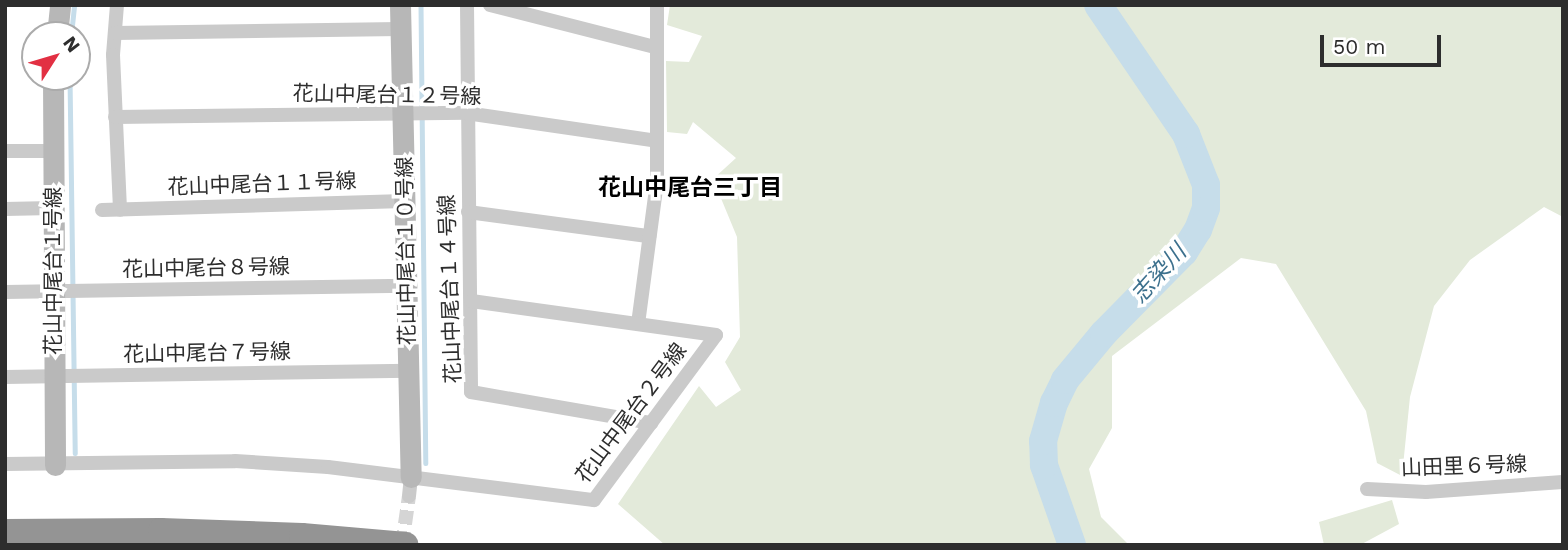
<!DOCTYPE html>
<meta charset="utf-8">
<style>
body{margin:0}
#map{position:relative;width:1568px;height:550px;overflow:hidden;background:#fff;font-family:"Work Sans","Noto Sans JP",sans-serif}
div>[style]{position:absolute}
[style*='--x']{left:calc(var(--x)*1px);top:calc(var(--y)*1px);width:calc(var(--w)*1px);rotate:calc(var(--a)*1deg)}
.green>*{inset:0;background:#e3eada}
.stream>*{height:4.5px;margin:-2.25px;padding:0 2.25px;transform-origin:2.25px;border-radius:2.25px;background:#c6ddea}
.river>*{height:28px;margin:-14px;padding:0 14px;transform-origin:14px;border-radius:14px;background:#c6ddea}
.street-tunnel>*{height:14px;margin-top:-7px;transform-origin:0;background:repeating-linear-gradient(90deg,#d5d5d5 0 14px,transparent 0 21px)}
.street>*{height:14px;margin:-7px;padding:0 7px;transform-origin:7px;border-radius:7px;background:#cacaca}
.secondary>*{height:21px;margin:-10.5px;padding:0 10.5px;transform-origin:10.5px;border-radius:10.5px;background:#b7b7b7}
.highway>*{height:26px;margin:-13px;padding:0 13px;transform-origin:13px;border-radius:13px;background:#949494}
span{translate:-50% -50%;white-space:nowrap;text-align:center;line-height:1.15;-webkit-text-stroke:7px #fff;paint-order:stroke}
.street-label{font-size:21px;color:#2d2d2d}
.neighbourhood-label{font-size:23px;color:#000;font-weight:700}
.water-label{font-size:23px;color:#3c708d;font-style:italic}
.frame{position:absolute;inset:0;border:7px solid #2d2d2d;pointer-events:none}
.north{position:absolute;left:21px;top:21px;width:70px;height:70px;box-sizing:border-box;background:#fff;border:2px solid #ababab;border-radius:50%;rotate:53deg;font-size:19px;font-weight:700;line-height:28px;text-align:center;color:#2d2d2d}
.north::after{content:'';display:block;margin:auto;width:24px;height:32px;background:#e23043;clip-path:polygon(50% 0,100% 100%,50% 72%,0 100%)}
.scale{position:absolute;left:1320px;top:35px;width:121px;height:32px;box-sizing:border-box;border:4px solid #2d2d2d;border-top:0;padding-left:9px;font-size:21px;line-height:24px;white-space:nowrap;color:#2d2d2d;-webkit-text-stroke:5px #fff;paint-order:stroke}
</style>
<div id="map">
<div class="green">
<div style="clip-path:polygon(670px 5px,1563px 5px,1563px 217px,1544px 207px,1470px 260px,1434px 306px,1410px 397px,1402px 476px,1377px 463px,1366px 411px,1276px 264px,1241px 258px,1112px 356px,1112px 428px,1089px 469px,1101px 517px,1129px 545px,665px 545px,618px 504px,699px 386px,716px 407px,741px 390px,725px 362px,740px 337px,737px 237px,713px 179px,736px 158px,693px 122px,687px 134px,667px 132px,666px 61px,689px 62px,702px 36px,667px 25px)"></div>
<div style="clip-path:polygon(1392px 500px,1399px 524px,1360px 545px,1324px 545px,1319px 522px)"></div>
</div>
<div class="stream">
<div style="--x:421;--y:5;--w:458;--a:89.4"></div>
<div style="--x:71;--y:35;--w:30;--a:-84"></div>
<div style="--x:70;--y:77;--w:376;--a:89.2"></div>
</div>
<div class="river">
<div style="--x:1072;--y:545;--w:85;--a:-109.3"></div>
<div style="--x:1044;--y:465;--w:24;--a:-92"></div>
<div style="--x:1043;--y:441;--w:40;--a:-74"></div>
<div style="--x:1054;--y:403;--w:25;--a:-64"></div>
<div style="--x:1065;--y:380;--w:61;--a:-50.3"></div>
<div style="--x:1104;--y:333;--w:114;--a:-45.4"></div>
<div style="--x:1184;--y:252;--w:26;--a:-58"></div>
<div style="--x:1198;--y:230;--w:23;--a:-70"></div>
<div style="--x:1206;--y:208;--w:23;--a:-90"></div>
<div style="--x:1206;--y:185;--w:55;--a:-111.4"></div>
<div style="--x:1186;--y:134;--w:156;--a:-124.3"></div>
</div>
<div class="street-tunnel">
<div style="--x:402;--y:545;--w:49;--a:-81.9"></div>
</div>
<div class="street">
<div style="--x:117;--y:5;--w:50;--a:94.6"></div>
<div style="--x:113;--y:55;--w:155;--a:87.4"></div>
<div style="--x:467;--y:5;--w:387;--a:89.4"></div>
<div style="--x:471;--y:392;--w:183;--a:9.8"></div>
<div style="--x:490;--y:5;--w:170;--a:14.3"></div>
<div style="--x:115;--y:33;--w:285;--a:-0.8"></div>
<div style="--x:115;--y:117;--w:351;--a:-0.7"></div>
<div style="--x:466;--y:113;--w:193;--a:8.3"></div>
<div style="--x:5;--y:151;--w:49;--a:0"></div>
<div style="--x:5;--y:209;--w:47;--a:-1.2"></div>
<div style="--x:102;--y:210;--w:302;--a:-1.7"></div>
<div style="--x:468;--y:212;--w:183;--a:7.6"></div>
<div style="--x:5;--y:292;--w:402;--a:-0.9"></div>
<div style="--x:638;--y:324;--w:143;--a:-82.4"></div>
<div style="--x:657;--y:182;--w:177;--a:-90"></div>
<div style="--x:5;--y:377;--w:404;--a:-0.9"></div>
<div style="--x:5;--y:464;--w:230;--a:-0.7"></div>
<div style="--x:235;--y:461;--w:93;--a:3.7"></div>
<div style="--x:328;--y:467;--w:268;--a:7.1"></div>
<div style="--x:594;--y:500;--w:205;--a:-53.5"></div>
<div style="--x:716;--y:335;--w:247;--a:-172.1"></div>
<div style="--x:1367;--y:489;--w:59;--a:2.9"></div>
<div style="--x:1426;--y:492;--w:137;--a:-4.2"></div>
<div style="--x:409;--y:496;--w:19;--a:-84"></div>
</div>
<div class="secondary">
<div style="--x:400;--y:5;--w:472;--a:88.7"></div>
<div style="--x:57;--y:35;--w:30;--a:-84"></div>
<div style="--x:53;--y:77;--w:388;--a:89.7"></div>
</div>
<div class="highway">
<div style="--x:5;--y:532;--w:156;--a:-0.4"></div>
<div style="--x:161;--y:531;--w:141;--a:2"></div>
<div style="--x:302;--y:536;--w:104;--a:4.9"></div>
</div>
<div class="street-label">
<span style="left:387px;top:95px;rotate:1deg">花山中尾台１２号線</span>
<span style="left:262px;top:184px;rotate:-2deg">花山中尾台１１号線</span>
<span style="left:406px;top:251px;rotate:-91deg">花山中尾台１０号線</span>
<span style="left:206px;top:268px;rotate:-1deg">花山中尾台８号線</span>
<span style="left:53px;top:271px;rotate:-90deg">花山中尾台１号線</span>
<span style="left:450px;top:289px;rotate:-92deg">花山中尾台１４号線</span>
<span style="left:207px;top:353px;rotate:-1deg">花山中尾台７号線</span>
<span style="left:631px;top:413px;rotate:-53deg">花山中尾台２号線</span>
<span style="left:1464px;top:466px;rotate:-2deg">山田里６号線</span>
</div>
<div class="neighbourhood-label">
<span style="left:690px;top:188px">花山中尾台三丁目</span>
</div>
<div class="water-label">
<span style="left:1159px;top:274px;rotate:-48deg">志染川</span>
</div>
<div class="frame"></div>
<div class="north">N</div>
<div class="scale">50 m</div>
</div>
